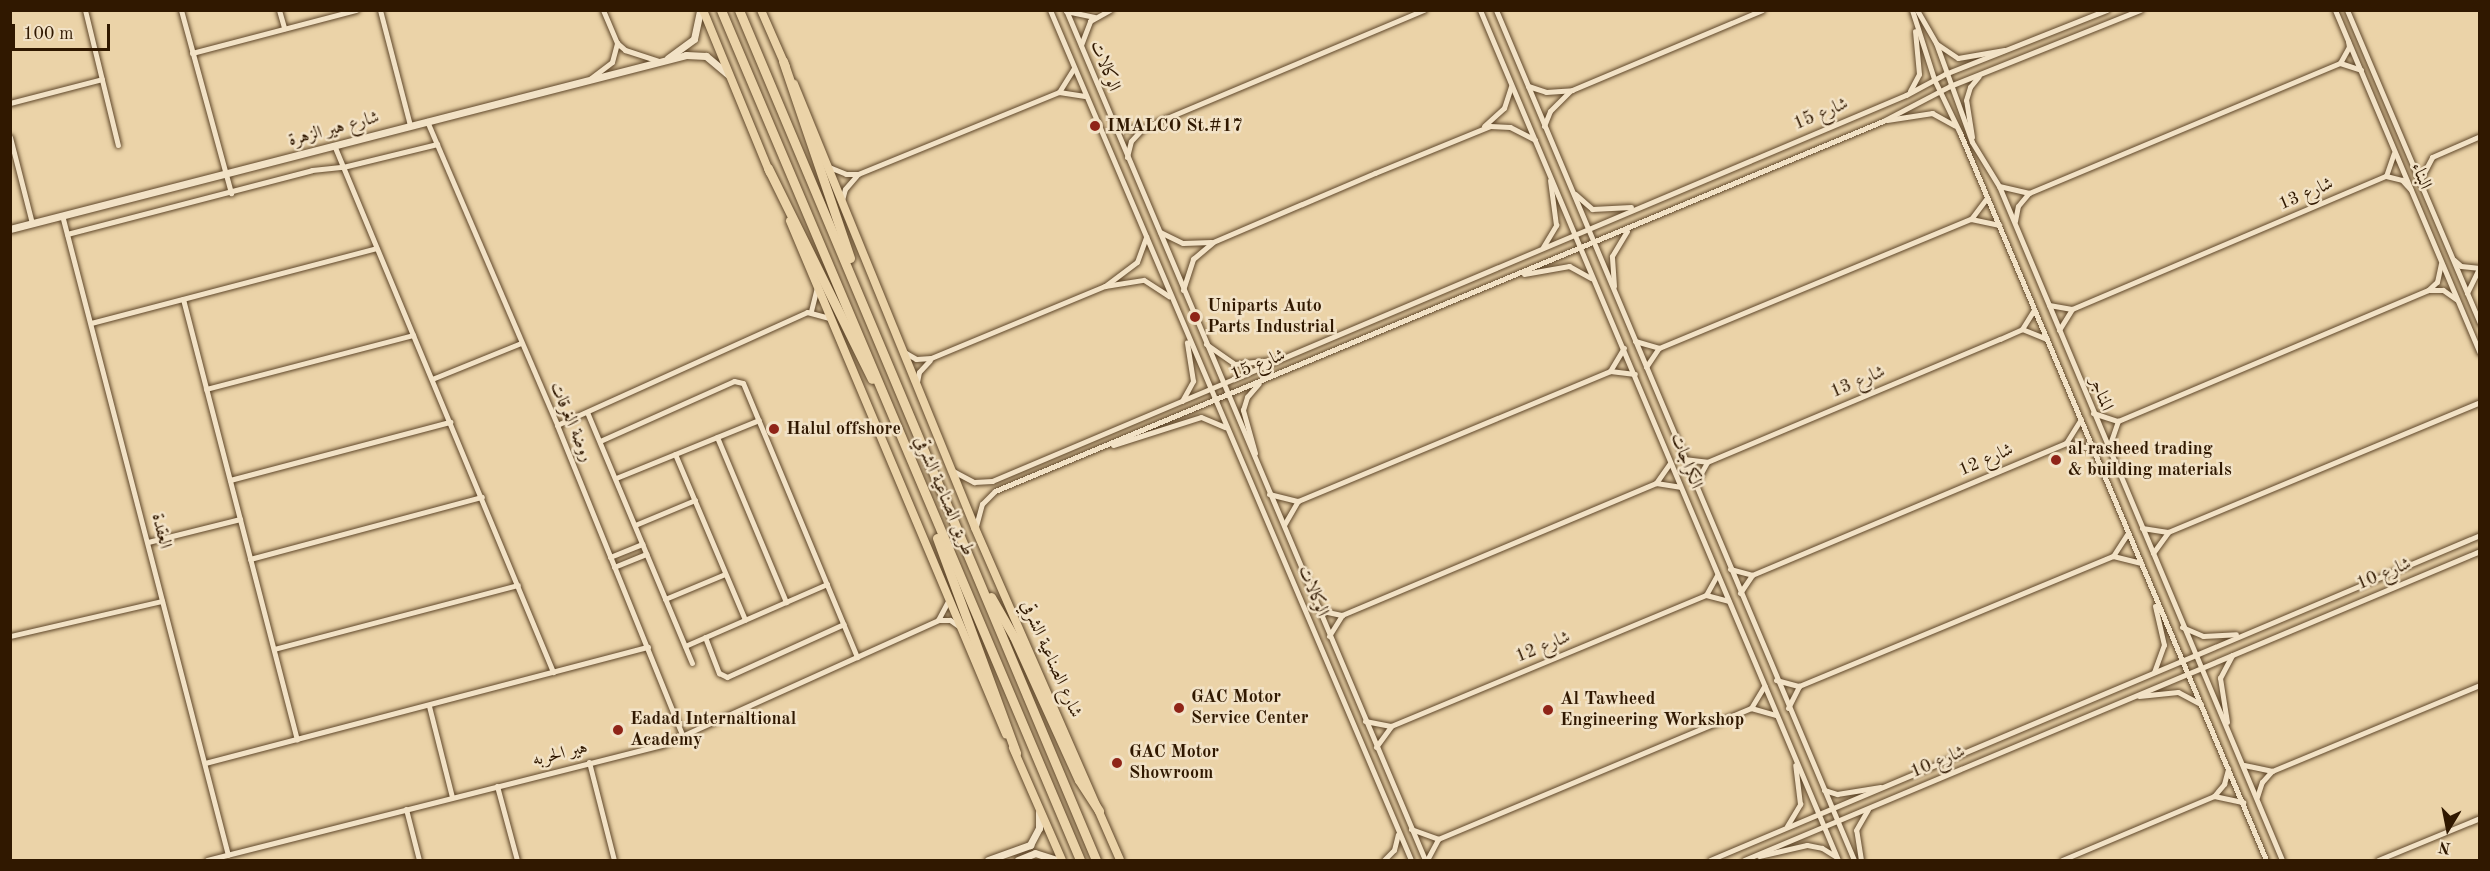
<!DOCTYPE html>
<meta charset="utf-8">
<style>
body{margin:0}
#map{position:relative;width:2490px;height:871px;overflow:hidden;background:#ebd3a8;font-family:"Old Standard TT",Amiri,serif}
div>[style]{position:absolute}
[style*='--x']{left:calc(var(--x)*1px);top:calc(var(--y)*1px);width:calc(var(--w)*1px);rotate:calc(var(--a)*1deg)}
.roads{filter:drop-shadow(0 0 2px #5f472a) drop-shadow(0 0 2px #5f472a)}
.minor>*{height:5px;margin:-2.5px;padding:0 2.5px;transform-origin:2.5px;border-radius:2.5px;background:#f2e2c6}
.tertiary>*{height:7px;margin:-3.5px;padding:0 3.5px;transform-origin:3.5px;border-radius:3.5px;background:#f2e2c6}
.primary>*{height:8px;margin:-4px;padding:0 4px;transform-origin:4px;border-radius:4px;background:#ebd3a8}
.trunk>*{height:9px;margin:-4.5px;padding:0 4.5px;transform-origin:4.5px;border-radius:4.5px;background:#ebd3a8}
.dots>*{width:16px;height:16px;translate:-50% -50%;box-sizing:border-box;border:3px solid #f2e2c6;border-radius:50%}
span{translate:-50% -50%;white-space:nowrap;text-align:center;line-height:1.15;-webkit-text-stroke:5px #f2e2c6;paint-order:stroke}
.street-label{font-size:18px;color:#301800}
.poi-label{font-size:18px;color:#301800;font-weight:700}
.left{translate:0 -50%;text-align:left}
.frame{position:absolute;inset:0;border:12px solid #301800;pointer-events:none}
.north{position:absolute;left:2418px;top:799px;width:60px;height:60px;-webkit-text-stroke:4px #f2e2c6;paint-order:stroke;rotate:190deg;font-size:16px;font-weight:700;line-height:24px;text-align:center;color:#301800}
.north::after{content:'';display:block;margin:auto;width:21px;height:27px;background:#301800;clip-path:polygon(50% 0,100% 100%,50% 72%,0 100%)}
.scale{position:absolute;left:12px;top:24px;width:98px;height:27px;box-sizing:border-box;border:3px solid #301800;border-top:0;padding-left:8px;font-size:18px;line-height:21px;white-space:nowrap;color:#301800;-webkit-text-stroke:4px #f2e2c6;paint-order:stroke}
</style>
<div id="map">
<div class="roads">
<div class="minor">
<div style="--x:85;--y:10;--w:139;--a:76.3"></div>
<div style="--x:181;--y:10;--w:190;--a:74.7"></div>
<div style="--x:279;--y:10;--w:19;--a:74"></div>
<div style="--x:380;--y:10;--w:119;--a:75.4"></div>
<div style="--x:603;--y:10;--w:36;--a:67"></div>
<div style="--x:617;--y:43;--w:11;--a:41"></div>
<div style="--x:625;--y:50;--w:36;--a:18"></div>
<div style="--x:1050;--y:10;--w:923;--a:66.99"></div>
<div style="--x:1066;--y:10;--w:923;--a:67.1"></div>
<div style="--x:1480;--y:10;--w:922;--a:67.16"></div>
<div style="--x:1496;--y:10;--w:922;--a:67.16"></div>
<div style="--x:1912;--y:10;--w:72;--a:72.3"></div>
<div style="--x:1934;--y:79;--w:60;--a:64.3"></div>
<div style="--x:1960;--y:133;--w:789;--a:67.17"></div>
<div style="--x:1917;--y:10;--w:38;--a:60"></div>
<div style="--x:1936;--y:43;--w:105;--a:70"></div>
<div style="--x:1972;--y:142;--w:52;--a:58.5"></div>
<div style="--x:1999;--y:186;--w:731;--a:67.22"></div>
<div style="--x:2335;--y:10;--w:372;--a:67.1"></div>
<div style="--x:2347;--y:10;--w:341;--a:67"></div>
<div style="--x:1066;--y:11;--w:29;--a:12"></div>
<div style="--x:1937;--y:44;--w:25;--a:34"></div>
<div style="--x:1958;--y:58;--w:47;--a:-9.9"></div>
<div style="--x:1081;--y:45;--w:26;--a:-69"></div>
<div style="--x:1090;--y:21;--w:23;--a:-29"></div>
<div style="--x:192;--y:53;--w:170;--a:-14.7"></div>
<div style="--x:2340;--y:63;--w:22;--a:18"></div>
<div style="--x:591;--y:78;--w:26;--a:-37"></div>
<div style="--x:612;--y:62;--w:20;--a:-75"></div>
<div style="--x:1528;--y:86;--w:19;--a:18"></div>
<div style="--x:1546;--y:92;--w:26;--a:-4"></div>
<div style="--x:1572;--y:90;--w:206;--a:-22.8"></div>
<div style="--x:1910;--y:91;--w:19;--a:-62"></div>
<div style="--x:1919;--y:74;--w:43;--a:-95.3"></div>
<div style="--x:1059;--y:92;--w:28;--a:-58"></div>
<div style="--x:10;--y:103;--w:95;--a:-14.6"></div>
<div style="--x:1112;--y:120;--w:15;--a:32"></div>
<div style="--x:1125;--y:128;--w:18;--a:0"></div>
<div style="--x:1143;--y:128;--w:305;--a:-22.8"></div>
<div style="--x:1887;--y:120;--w:46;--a:-8.8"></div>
<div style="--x:1932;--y:113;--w:26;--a:29"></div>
<div style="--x:427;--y:121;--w:331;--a:66.8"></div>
<div style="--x:557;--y:425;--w:336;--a:68"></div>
<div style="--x:1484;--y:126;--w:27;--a:-42"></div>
<div style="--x:1504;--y:108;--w:23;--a:-72"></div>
<div style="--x:1544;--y:126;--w:16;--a:-68"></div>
<div style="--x:1550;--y:111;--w:28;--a:-45"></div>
<div style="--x:10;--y:137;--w:89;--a:75.7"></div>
<div style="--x:1972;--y:137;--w:37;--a:-99"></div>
<div style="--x:1966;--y:100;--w:14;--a:-73"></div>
<div style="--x:1970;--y:87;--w:14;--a:-51"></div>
<div style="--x:334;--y:145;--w:571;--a:67.43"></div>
<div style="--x:1127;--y:157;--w:16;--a:-76"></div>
<div style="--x:1131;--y:141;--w:16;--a:-47"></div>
<div style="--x:829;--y:167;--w:18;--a:22"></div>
<div style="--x:846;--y:174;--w:12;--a:0"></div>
<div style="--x:858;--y:174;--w:217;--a:-22.2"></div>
<div style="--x:1059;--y:92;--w:26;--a:9"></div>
<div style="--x:2386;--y:176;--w:24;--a:-71"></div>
<div style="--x:2420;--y:180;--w:26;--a:-62"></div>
<div style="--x:2432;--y:157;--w:52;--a:-23.6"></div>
<div style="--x:1999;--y:186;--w:31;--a:13"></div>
<div style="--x:1575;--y:194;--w:23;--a:41"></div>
<div style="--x:1592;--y:209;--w:39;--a:-3"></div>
<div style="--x:842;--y:200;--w:11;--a:-75"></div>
<div style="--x:845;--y:189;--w:18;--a:-49"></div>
<div style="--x:62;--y:215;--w:661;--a:75.46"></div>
<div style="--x:1971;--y:219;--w:26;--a:-53"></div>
<div style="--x:2015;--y:221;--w:15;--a:-79"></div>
<div style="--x:2018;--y:206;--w:17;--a:-50"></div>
<div style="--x:2029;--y:193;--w:337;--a:-22.7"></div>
<div style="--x:2340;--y:63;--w:18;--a:-61"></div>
<div style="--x:2349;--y:47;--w:6;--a:-99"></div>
<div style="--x:1160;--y:232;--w:25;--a:26"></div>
<div style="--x:1183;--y:243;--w:28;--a:-2"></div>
<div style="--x:67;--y:234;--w:253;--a:-14.6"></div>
<div style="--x:312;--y:170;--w:31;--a:-6"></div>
<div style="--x:343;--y:167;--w:97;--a:-13.7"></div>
<div style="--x:1543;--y:247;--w:26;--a:-59"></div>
<div style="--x:1556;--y:225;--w:45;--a:-97.6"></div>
<div style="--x:2454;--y:260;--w:9;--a:41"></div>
<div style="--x:2461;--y:266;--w:19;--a:6"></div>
<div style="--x:1524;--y:274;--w:46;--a:-10.1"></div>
<div style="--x:1569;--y:266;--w:25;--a:29"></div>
<div style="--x:1105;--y:286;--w:39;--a:-9"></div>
<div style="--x:1144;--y:280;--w:30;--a:33"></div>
<div style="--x:1614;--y:286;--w:30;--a:-94"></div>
<div style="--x:1612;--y:256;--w:29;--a:-59"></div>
<div style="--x:1183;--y:290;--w:33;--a:-72"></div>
<div style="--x:1193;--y:259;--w:26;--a:-40"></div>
<div style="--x:1213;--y:242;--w:176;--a:-23.1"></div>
<div style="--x:1375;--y:173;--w:124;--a:-22.2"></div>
<div style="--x:1490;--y:126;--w:20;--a:3"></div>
<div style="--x:1510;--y:127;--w:28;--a:27"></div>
<div style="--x:2429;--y:290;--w:14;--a:0"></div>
<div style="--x:2443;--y:290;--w:16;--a:35"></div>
<div style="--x:2467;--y:293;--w:28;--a:-64"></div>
<div style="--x:183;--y:299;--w:455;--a:75.5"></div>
<div style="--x:2049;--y:305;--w:23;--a:10"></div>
<div style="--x:2072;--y:309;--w:341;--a:-23"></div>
<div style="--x:2386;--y:176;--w:16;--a:14"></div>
<div style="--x:2402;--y:180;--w:13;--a:48"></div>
<div style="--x:811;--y:311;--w:25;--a:-76"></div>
<div style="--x:91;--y:323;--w:295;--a:-14.7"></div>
<div style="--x:2022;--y:329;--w:27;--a:22"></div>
<div style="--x:2059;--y:330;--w:25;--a:-58"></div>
<div style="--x:1635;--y:341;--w:25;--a:16"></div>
<div style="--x:1206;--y:344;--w:35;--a:35"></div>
<div style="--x:1235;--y:364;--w:38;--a:-6"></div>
<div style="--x:904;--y:352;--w:14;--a:30"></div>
<div style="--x:916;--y:359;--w:15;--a:-4"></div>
<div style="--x:931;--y:358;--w:188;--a:-22.5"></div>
<div style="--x:1105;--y:286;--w:40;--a:-37"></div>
<div style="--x:1137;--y:262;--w:27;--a:-70"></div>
<div style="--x:1646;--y:367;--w:23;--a:-56"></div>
<div style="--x:1659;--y:348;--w:338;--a:-22.5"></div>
<div style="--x:1971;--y:219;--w:29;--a:12"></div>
<div style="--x:1610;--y:371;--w:27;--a:-59"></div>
<div style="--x:432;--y:379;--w:96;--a:-22"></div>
<div style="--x:917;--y:382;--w:10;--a:-79"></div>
<div style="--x:919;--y:372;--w:16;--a:-47"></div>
<div style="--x:206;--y:389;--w:214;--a:-14.6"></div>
<div style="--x:1182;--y:401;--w:23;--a:-61"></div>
<div style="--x:1193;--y:381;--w:39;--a:-99"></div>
<div style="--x:587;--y:412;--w:272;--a:67.3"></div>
<div style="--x:2093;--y:413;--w:26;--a:18"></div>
<div style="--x:2118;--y:421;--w:337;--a:-22.9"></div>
<div style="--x:2428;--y:290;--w:12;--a:-42"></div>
<div style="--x:2437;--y:282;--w:19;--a:-78"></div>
<div style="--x:557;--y:425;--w:274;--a:-24.3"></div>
<div style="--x:807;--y:312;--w:24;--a:15"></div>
<div style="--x:717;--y:437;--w:179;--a:67.3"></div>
<div style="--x:600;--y:441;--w:147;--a:-24.1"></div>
<div style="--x:734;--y:381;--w:9;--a:13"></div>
<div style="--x:743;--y:383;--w:297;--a:67.4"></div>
<div style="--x:2066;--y:443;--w:28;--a:-58"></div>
<div style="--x:1113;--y:445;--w:92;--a:-17.7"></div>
<div style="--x:1201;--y:417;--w:26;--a:23"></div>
<div style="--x:2109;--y:447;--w:28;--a:-71"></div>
<div style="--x:1255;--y:453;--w:45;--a:-105.6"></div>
<div style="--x:1243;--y:410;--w:14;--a:-73"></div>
<div style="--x:1247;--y:397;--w:18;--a:-49"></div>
<div style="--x:675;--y:454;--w:180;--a:67.1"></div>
<div style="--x:1684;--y:459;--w:23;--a:7"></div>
<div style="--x:1707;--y:462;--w:318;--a:-22.8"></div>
<div style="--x:2000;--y:339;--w:24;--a:-24"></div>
<div style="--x:2022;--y:329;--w:22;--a:-58"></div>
<div style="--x:953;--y:471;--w:24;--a:28"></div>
<div style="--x:974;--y:482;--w:18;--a:-3"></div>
<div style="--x:992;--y:481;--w:992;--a:-22.9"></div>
<div style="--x:1906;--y:95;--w:44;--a:-28.3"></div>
<div style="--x:1945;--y:74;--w:174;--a:-21.6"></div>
<div style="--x:616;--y:478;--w:154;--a:-22.1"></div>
<div style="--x:230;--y:480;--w:228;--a:-14.8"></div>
<div style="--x:1656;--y:483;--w:24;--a:9"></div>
<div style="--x:1695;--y:484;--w:25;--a:-61"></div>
<div style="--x:1269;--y:494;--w:30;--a:14"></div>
<div style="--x:1298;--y:501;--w:338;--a:-22.6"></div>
<div style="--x:1610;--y:371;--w:25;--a:7"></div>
<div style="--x:635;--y:525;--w:65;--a:-22.6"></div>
<div style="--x:1284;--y:525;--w:28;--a:-60"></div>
<div style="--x:976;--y:526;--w:23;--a:-75"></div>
<div style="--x:982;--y:504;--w:18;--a:-45"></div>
<div style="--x:995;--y:491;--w:962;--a:-22.62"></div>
<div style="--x:1883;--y:121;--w:76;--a:-27.6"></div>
<div style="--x:1950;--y:86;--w:205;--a:-21.8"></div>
<div style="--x:2142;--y:528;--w:26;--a:9"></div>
<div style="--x:2168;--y:532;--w:338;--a:-22.6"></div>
<div style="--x:148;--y:542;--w:95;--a:-14"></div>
<div style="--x:2153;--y:553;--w:26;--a:-54"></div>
<div style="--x:2113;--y:556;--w:29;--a:14"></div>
<div style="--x:610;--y:557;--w:35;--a:-22"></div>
<div style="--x:250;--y:559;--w:240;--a:-15"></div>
<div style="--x:614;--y:567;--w:35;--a:-22"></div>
<div style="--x:1730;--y:569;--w:23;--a:15"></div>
<div style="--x:1740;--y:593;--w:22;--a:-56"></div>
<div style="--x:1752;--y:575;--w:341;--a:-22.8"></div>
<div style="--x:2066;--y:443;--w:29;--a:12"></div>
<div style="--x:1706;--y:595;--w:23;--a:-61"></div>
<div style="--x:665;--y:599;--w:65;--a:-22.6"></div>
<div style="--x:1318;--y:610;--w:25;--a:12"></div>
<div style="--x:1342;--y:615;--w:341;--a:-22.8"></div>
<div style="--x:1656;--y:483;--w:24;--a:-55"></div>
<div style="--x:938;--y:620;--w:21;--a:-62"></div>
<div style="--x:2182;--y:627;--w:23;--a:23"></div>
<div style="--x:2203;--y:636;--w:33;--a:-3"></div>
<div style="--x:10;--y:636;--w:156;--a:-13"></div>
<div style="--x:1329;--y:636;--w:25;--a:-58"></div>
<div style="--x:705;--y:637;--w:39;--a:69"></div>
<div style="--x:719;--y:673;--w:9;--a:27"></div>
<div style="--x:727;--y:677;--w:128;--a:-24.4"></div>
<div style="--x:685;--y:646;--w:155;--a:-23.6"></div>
<div style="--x:274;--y:649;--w:252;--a:-14.7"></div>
<div style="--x:2154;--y:672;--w:29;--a:-70"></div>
<div style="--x:2164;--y:645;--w:40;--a:-103"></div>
<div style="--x:1776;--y:680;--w:24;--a:15"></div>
<div style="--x:1799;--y:686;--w:340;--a:-22.5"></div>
<div style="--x:2113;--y:556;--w:27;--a:-57"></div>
<div style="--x:2139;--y:696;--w:39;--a:-6"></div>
<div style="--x:2178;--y:692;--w:26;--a:28"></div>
<div style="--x:429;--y:706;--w:94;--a:75.8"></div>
<div style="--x:1751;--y:708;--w:26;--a:16"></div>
<div style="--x:1788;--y:708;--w:25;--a:-63"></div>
<div style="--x:1365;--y:721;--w:26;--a:11"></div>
<div style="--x:1391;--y:726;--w:341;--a:-22.6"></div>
<div style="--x:1706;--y:595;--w:23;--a:15"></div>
<div style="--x:2227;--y:722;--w:45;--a:-99"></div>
<div style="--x:2220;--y:678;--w:26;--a:-62"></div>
<div style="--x:1376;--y:747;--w:26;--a:-54"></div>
<div style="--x:589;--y:762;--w:101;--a:75.7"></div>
<div style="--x:205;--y:763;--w:458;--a:-14.7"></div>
<div style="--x:2244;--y:765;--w:29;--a:12"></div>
<div style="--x:497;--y:786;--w:77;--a:74.9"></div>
<div style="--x:1824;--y:790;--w:14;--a:17"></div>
<div style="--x:1837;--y:794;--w:44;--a:-9.2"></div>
<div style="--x:2214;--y:796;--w:30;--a:12"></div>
<div style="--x:2257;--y:797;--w:16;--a:-72"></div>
<div style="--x:2262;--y:782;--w:15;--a:-48"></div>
<div style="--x:2272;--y:771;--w:225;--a:-22.5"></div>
<div style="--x:406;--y:809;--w:53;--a:75.7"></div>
<div style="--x:1787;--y:826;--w:26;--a:-59"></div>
<div style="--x:1800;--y:804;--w:39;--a:-97"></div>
<div style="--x:1411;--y:829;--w:29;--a:20"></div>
<div style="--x:1438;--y:839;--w:339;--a:-22.7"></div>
<div style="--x:1751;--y:708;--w:26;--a:-59"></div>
<div style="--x:1759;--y:856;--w:49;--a:-12.9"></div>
<div style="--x:1807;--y:845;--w:15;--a:11"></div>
<div style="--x:1822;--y:848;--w:15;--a:32"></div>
<div style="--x:207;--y:860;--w:471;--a:-14.2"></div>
<div style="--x:664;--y:744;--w:301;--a:-24.3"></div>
<div style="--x:938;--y:620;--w:12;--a:0"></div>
<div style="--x:950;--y:620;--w:12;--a:35"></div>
<div style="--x:1384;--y:860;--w:14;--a:-45"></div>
<div style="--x:1394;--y:850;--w:16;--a:-76"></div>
<div style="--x:1427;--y:860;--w:24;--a:-62"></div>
<div style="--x:1710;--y:860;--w:836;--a:-22.88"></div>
<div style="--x:1744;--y:860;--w:798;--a:-22.77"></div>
<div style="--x:1861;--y:860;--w:30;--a:-99"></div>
<div style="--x:1856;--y:830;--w:24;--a:-60"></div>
<div style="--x:2062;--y:860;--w:165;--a:-22.8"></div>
<div style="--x:2214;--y:796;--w:16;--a:-50"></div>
<div style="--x:2224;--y:784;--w:16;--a:-75"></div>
<div style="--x:2378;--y:860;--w:110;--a:-22.4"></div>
</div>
<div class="tertiary">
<div style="--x:668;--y:58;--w:32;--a:-36"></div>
<div style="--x:694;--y:39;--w:30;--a:-78"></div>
<div style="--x:10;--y:229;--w:698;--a:-14.43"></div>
<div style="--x:686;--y:55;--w:20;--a:3"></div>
<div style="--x:706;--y:56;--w:30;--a:40"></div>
<div style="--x:988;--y:860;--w:45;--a:-19.7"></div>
<div style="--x:1030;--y:845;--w:19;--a:-62"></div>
<div style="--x:1039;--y:828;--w:16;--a:-90"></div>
<div style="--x:1018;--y:860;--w:18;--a:-22"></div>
<div style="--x:1035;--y:853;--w:23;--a:18"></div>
</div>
<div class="primary">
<div style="--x:703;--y:10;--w:176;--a:67.7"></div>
<div style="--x:761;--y:10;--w:62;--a:66.3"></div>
<div style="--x:794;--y:84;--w:479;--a:67.8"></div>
<div style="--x:975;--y:528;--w:362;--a:66.4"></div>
<div style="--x:790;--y:221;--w:557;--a:67.17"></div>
<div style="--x:1013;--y:748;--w:122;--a:66.4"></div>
</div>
<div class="trunk">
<div style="--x:721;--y:10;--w:923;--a:67.1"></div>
<div style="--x:739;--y:10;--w:922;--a:67.22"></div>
<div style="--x:783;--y:61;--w:208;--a:71.2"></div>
<div style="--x:768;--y:168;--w:235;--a:63.8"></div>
<div style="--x:937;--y:538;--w:229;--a:69.8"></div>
<div style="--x:991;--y:597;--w:46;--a:60.1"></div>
<div style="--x:1014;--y:637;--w:157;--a:65.6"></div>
<div style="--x:1079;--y:780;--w:37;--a:57"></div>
</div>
</div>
<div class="dots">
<div style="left:1095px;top:126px;background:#8f2418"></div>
<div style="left:1195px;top:317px;background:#8f2418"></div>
<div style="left:774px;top:429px;background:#8f2418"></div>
<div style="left:2056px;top:460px;background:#8f2418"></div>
<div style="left:1179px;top:708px;background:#8f2418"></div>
<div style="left:1548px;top:710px;background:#8f2418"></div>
<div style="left:618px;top:730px;background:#8f2418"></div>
<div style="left:1117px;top:763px;background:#8f2418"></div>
</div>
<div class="street-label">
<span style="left:1105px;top:66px;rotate:68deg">الوكالات</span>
<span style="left:1821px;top:114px;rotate:-23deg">شارع 15</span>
<span style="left:334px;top:129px;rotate:-15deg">شارع هير الزهرة</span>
<span style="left:2421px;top:176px;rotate:68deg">البناء</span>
<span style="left:2306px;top:194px;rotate:-23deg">شارع 13</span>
<span style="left:1258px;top:365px;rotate:-22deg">شارع 15</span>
<span style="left:1858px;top:382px;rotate:-23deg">شارع 13</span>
<span style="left:2101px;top:394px;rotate:68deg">المناجر</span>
<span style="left:571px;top:422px;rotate:67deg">روضة الغرقات</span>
<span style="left:1986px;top:460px;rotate:-23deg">شارع 12</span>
<span style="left:1686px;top:461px;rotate:68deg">الكراجات</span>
<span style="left:944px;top:496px;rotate:67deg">طريق الصناعية الشرقي</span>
<span style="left:161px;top:531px;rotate:76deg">العقدة</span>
<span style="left:2384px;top:574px;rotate:-23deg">شارع 10</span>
<span style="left:1313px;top:591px;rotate:67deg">الوكالات</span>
<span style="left:1543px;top:647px;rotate:-22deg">شارع 12</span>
<span style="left:1051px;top:659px;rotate:66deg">شارع الصناعية الشرقي</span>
<span style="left:560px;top:754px;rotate:-14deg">هير الحربه</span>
<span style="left:1938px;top:762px;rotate:-23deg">شارع 10</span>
</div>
<div class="poi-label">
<span class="left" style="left:1107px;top:126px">IMALCO St.#17</span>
<span class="left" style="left:1207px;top:317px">Uniparts Auto<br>Parts Industrial</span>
<span class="left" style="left:786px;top:429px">Halul offshore</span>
<span class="left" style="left:2068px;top:460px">al rasheed trading<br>&amp; building materials</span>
<span class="left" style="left:1191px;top:708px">GAC Motor<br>Service Center</span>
<span class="left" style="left:1560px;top:710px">Al Tawheed<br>Engineering Workshop</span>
<span class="left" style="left:630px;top:730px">Eadad Internaltional<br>Academy</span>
<span class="left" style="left:1129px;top:763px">GAC Motor<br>Showroom</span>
</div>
<div class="frame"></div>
<div class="north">N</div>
<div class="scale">100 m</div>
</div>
